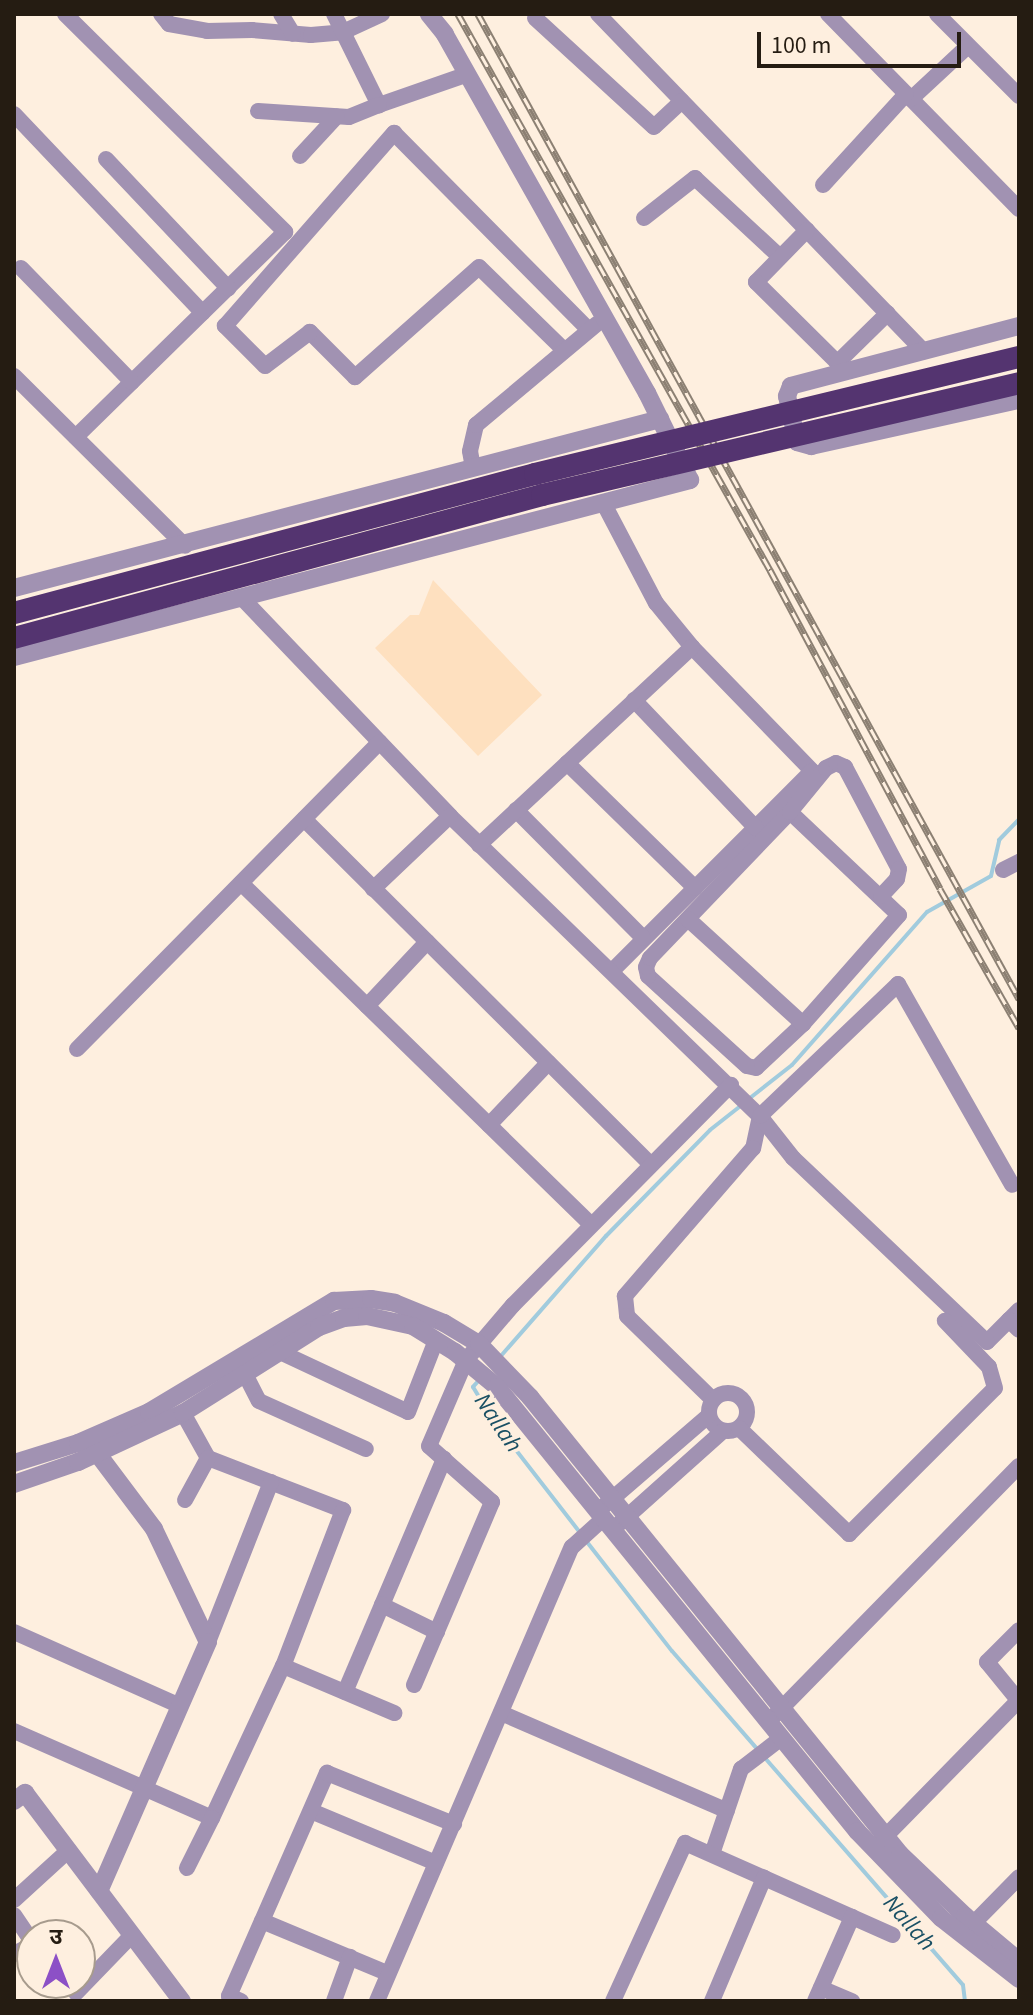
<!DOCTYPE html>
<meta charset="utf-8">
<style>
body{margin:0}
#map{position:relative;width:1033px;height:2015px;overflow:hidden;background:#feefdf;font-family:"Source Sans 3","Noto Sans Devanagari",sans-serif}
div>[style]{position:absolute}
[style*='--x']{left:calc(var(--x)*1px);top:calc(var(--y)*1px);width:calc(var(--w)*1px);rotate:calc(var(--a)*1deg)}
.built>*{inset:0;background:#fee0bf}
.stream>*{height:4px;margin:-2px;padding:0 2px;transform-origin:2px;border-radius:2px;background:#a1cbdd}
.minor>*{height:16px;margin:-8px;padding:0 8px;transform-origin:8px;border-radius:8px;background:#a192b2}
.minor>.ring{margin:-8px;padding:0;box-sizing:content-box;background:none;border:16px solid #a192b2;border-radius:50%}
.tertiary>*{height:18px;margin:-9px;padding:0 9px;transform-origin:9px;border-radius:9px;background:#a192b2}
.trunk>*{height:22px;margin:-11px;padding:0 11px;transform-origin:11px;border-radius:11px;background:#543470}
.rail>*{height:7px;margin-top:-3.5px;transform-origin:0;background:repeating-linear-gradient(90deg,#feefdf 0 12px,#8c8073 0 24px);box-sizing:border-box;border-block:2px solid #8c8073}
.trunk-bridge>*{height:22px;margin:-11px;padding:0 11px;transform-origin:11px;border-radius:11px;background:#543470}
span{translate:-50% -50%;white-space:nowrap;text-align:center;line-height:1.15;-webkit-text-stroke:7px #feefdf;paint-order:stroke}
.water-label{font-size:24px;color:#1a5064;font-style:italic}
.frame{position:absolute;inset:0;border:16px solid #251c12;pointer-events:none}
.north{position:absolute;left:16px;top:1919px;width:80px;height:80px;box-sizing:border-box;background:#feefdf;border:2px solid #a79b8d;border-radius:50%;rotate:0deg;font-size:22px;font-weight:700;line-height:32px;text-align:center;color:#251c12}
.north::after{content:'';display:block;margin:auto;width:28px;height:36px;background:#8c50c6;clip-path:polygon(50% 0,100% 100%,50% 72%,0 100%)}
.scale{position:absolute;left:757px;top:32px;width:204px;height:36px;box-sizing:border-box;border:4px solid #251c12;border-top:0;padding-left:10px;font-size:24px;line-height:28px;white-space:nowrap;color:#251c12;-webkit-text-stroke:6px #feefdf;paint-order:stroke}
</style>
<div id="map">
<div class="built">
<div style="clip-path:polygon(433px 580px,542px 695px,478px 756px,375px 648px,410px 615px,419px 615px)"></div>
</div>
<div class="stream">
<div style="--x:750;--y:1098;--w:53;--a:-38.2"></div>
<div style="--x:792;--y:1065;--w:204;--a:-48.6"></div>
<div style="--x:927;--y:912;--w:73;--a:-29.4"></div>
<div style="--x:991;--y:876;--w:37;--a:-77"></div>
<div style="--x:999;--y:840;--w:29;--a:-46"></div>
<div style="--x:500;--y:1357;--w:161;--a:-48.8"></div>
<div style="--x:606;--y:1236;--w:148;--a:-45.5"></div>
<div style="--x:710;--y:1130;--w:42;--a:-38.2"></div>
<div style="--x:481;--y:1378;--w:12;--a:132"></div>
<div style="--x:473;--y:1387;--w:42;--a:58.6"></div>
<div style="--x:495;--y:1423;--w:142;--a:52.2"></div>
<div style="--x:587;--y:1542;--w:138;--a:52.1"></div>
<div style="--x:672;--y:1651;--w:133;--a:49"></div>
<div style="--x:765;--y:1758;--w:301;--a:48.9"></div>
<div style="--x:963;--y:1985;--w:16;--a:83"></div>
</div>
<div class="minor">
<div style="--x:65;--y:14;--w:310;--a:44.7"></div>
<div style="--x:285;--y:232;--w:293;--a:135.6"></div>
<div style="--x:161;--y:14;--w:13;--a:51"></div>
<div style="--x:169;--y:24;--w:39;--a:10"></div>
<div style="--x:207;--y:31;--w:45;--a:-1.3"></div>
<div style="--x:252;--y:30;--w:59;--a:4.8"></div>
<div style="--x:311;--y:35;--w:32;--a:-5"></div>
<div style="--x:343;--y:32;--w:43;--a:-24.8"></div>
<div style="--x:281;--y:14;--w:23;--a:59"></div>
<div style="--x:334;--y:14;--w:102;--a:63.7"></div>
<div style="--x:379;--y:105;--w:94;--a:-19.2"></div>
<div style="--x:598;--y:14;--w:469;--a:46"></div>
<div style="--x:828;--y:14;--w:273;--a:45.6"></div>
<div style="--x:937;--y:14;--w:116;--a:45"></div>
<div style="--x:535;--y:18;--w:161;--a:42.5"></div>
<div style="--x:654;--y:127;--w:38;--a:-43"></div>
<div style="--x:911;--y:99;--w:78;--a:-42.9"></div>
<div style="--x:258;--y:111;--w:91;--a:3.8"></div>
<div style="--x:349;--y:117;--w:32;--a:-22"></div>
<div style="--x:14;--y:114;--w:274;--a:46.5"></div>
<div style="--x:300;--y:156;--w:54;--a:-47.2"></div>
<div style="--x:106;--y:159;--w:178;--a:46.6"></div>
<div style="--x:823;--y:185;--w:123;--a:-47.6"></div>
<div style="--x:644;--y:218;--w:65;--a:-38.1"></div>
<div style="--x:695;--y:178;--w:116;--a:42.9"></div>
<div style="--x:807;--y:230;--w:73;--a:134.4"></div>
<div style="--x:756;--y:282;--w:127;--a:44.7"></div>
<div style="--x:21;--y:268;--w:159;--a:45.8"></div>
<div style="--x:563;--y:349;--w:117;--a:-135.7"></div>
<div style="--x:479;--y:267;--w:166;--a:138.4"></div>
<div style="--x:355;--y:377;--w:64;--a:-135"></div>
<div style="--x:310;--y:332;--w:56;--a:142.9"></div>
<div style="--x:265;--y:366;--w:57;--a:-135"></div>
<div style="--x:225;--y:326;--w:257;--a:-48.8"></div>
<div style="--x:394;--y:133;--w:277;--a:45.3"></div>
<div style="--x:837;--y:363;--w:71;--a:-44.4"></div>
<div style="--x:14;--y:376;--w:241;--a:44.8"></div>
<div style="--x:473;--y:468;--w:17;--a:-100"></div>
<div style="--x:470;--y:451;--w:27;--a:-77"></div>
<div style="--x:476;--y:425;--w:158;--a:-39.9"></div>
<div style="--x:604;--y:504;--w:112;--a:62.3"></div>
<div style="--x:656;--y:603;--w:57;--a:50.7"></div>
<div style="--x:692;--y:647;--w:173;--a:45.9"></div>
<div style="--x:812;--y:771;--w:283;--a:135"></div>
<div style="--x:241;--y:597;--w:303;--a:46.3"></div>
<div style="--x:450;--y:816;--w:431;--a:44.1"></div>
<div style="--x:760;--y:1116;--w:33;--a:102"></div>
<div style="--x:753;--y:1148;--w:196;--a:130.9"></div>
<div style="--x:625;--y:1296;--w:20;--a:84"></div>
<div style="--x:627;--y:1316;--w:120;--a:44.3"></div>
<div style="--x:634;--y:700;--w:177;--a:46.4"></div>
<div style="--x:567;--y:763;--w:179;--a:44.3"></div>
<div style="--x:516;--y:810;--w:180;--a:45.2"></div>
<div style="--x:790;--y:812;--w:150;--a:43.4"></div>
<div style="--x:899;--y:915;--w:145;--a:131.4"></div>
<div style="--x:803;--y:1024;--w:64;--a:136.9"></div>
<div style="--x:756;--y:1068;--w:9;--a:-167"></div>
<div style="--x:747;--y:1066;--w:134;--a:-137.7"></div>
<div style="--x:648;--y:976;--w:9;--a:-103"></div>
<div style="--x:646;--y:967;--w:10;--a:-66"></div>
<div style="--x:650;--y:958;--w:202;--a:-46.2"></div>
<div style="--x:790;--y:812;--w:57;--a:-50.7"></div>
<div style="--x:826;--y:768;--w:11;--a:-27"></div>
<div style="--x:836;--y:763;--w:10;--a:24"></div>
<div style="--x:845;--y:767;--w:115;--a:62.1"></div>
<div style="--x:899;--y:869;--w:10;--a:101"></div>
<div style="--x:897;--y:879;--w:23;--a:133"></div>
<div style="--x:304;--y:819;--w:489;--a:44.9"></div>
<div style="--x:479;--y:845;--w:291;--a:-42.9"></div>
<div style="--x:1003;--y:870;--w:18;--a:-27"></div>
<div style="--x:241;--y:883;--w:489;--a:44.3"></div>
<div style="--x:373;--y:889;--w:106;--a:-43.5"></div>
<div style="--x:688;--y:919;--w:156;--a:42.4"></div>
<div style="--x:367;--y:1006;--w:88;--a:-46.8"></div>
<div style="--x:77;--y:1049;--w:431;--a:-45.4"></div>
<div style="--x:489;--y:1125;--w:86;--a:-46.4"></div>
<div style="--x:1019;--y:1310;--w:14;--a:135"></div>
<div style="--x:1009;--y:1320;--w:14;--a:45"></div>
<div style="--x:1009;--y:1320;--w:31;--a:135"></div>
<div style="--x:987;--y:1342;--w:267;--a:-136.5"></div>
<div style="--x:793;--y:1158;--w:53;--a:-128.2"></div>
<div style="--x:760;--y:1116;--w:191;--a:-43.7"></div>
<div style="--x:898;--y:984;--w:231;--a:60.4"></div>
<div style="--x:280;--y:1352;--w:141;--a:25.1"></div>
<div style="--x:408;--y:1412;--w:77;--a:-68.7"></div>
<div style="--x:245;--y:1374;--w:30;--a:63"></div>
<div style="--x:259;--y:1401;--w:117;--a:24.2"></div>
<div class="ring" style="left:709px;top:1393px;width:22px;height:22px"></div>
<div style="--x:183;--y:1413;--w:51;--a:60.9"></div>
<div style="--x:208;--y:1458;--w:145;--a:21.1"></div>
<div style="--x:343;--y:1510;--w:167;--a:111"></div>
<div style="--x:283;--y:1666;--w:121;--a:22.9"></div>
<div style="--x:739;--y:1428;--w:153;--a:43.9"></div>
<div style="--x:849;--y:1534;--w:206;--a:-45"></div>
<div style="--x:995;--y:1388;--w:22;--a:-106"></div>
<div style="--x:989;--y:1367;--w:64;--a:-133.7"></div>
<div style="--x:185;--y:1500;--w:48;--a:-61.3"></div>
<div style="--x:598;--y:1511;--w:145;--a:-40.8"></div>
<div style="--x:620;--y:1523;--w:138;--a:-41.8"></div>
<div style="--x:14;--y:1632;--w:182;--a:24"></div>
<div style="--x:437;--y:1632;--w:61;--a:-153.9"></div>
<div style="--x:382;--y:1605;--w:159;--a:-67"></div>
<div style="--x:208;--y:1642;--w:172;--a:-68.5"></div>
<div style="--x:414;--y:1685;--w:199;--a:-66.9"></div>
<div style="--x:492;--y:1502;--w:84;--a:-138.4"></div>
<div style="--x:429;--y:1446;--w:94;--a:-66.7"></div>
<div style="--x:466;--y:1360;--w:72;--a:-49.5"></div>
<div style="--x:513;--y:1305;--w:310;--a:-45.3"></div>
<div style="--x:345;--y:1692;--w:95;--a:-67"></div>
<div style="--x:1018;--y:1700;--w:49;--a:-129.2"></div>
<div style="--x:987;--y:1662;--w:45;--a:-45"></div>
<div style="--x:501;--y:1713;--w:246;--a:23.4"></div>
<div style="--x:774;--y:1716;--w:350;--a:-45.6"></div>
<div style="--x:14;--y:1731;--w:216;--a:23.7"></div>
<div style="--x:212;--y:1818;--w:168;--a:-65"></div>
<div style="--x:311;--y:1811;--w:135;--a:22.6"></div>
<div style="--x:877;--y:1845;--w:203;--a:-45.6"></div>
<div style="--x:712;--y:1854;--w:90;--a:-71.2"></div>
<div style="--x:741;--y:1769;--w:49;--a:-37.6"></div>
<div style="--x:187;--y:1868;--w:56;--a:-63.4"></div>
<div style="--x:14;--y:1900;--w:74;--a:-42.3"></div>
<div style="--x:14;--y:1915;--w:32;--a:56"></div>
<div style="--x:262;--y:1921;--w:135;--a:22.6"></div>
<div style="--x:965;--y:1932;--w:77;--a:-45.5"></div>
<div style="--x:14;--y:1954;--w:20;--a:-27"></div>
<div style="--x:821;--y:1988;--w:34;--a:23"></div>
<div style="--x:76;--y:1993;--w:81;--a:-46"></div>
<div style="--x:241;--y:2001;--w:13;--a:-157"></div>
<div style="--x:229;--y:1996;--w:244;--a:-66.3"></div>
<div style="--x:327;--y:1773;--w:137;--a:21.9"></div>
<div style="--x:334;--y:2001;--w:47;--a:-70"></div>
<div style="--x:377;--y:2001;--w:494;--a:-66.8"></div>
<div style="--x:572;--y:1547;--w:43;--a:-42.2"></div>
<div style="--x:613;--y:2001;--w:174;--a:-65.5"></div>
<div style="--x:685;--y:1843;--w:227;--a:23.9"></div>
<div style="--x:712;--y:2001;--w:134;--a:-67.1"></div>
<div style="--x:815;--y:2001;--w:92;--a:-66.2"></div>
</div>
<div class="tertiary">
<div style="--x:1019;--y:326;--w:236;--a:165.3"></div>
<div style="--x:791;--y:386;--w:11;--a:112"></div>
<div style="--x:787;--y:396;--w:47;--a:77.7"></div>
<div style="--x:797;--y:442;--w:15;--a:16"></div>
<div style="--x:811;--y:446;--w:213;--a:-12.5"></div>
<div style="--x:14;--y:588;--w:668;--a:-14.66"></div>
<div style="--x:14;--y:657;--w:699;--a:-14.67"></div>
<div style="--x:690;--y:480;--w:97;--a:-116.3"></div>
<div style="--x:647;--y:393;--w:412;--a:-119.4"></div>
<div style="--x:445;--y:34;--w:26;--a:-129"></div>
<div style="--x:91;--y:1445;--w:105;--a:53.1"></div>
<div style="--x:154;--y:1529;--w:125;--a:64.5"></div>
<div style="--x:208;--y:1642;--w:272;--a:113.6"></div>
<div style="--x:14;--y:1463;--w:67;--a:-17.4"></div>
<div style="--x:78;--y:1443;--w:77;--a:-23.6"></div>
<div style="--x:149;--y:1412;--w:216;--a:-31"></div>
<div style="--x:334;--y:1301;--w:37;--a:-3"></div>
<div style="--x:371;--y:1299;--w:24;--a:9"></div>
<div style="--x:395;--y:1303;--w:53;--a:22.2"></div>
<div style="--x:444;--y:1323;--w:41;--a:31"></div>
<div style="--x:479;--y:1344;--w:74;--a:46.1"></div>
<div style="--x:530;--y:1397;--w:588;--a:51.01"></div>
<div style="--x:900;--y:1854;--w:90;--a:43.6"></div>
<div style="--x:965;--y:1916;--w:70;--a:39.8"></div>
<div style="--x:14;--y:1484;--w:68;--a:-19"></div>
<div style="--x:78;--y:1462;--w:116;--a:-25"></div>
<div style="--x:183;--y:1413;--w:161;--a:-32.3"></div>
<div style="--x:319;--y:1327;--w:27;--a:-20"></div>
<div style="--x:344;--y:1318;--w:23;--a:-5"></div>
<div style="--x:367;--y:1316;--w:47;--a:12.3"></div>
<div style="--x:413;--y:1326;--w:49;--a:31.8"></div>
<div style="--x:455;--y:1352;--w:55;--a:39.8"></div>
<div style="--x:497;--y:1387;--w:572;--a:50.96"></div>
<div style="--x:857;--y:1831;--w:121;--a:46"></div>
<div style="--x:941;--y:1918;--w:99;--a:38"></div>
<div style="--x:14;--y:1801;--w:14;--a:-36"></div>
<div style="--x:25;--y:1793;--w:261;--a:53"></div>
</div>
<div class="trunk">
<div style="--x:14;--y:613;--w:539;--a:-14.94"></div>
<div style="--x:14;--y:638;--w:547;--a:-15.15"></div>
</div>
<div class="rail">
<div style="--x:458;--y:14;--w:638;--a:60.7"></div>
<div style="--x:770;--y:570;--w:361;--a:61.9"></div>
<div style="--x:940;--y:889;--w:160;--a:60.4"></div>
<div style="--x:478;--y:14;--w:1124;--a:61.22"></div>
</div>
<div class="trunk-bridge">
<div style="--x:535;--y:474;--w:498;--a:-13.6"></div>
<div style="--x:542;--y:495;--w:490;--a:-13.2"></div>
</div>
<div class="water-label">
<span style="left:498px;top:1423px;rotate:56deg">Nallah</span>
<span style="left:909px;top:1923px;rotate:49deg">Nallah</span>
</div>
<div class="frame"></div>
<div class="north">उ</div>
<div class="scale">100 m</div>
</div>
